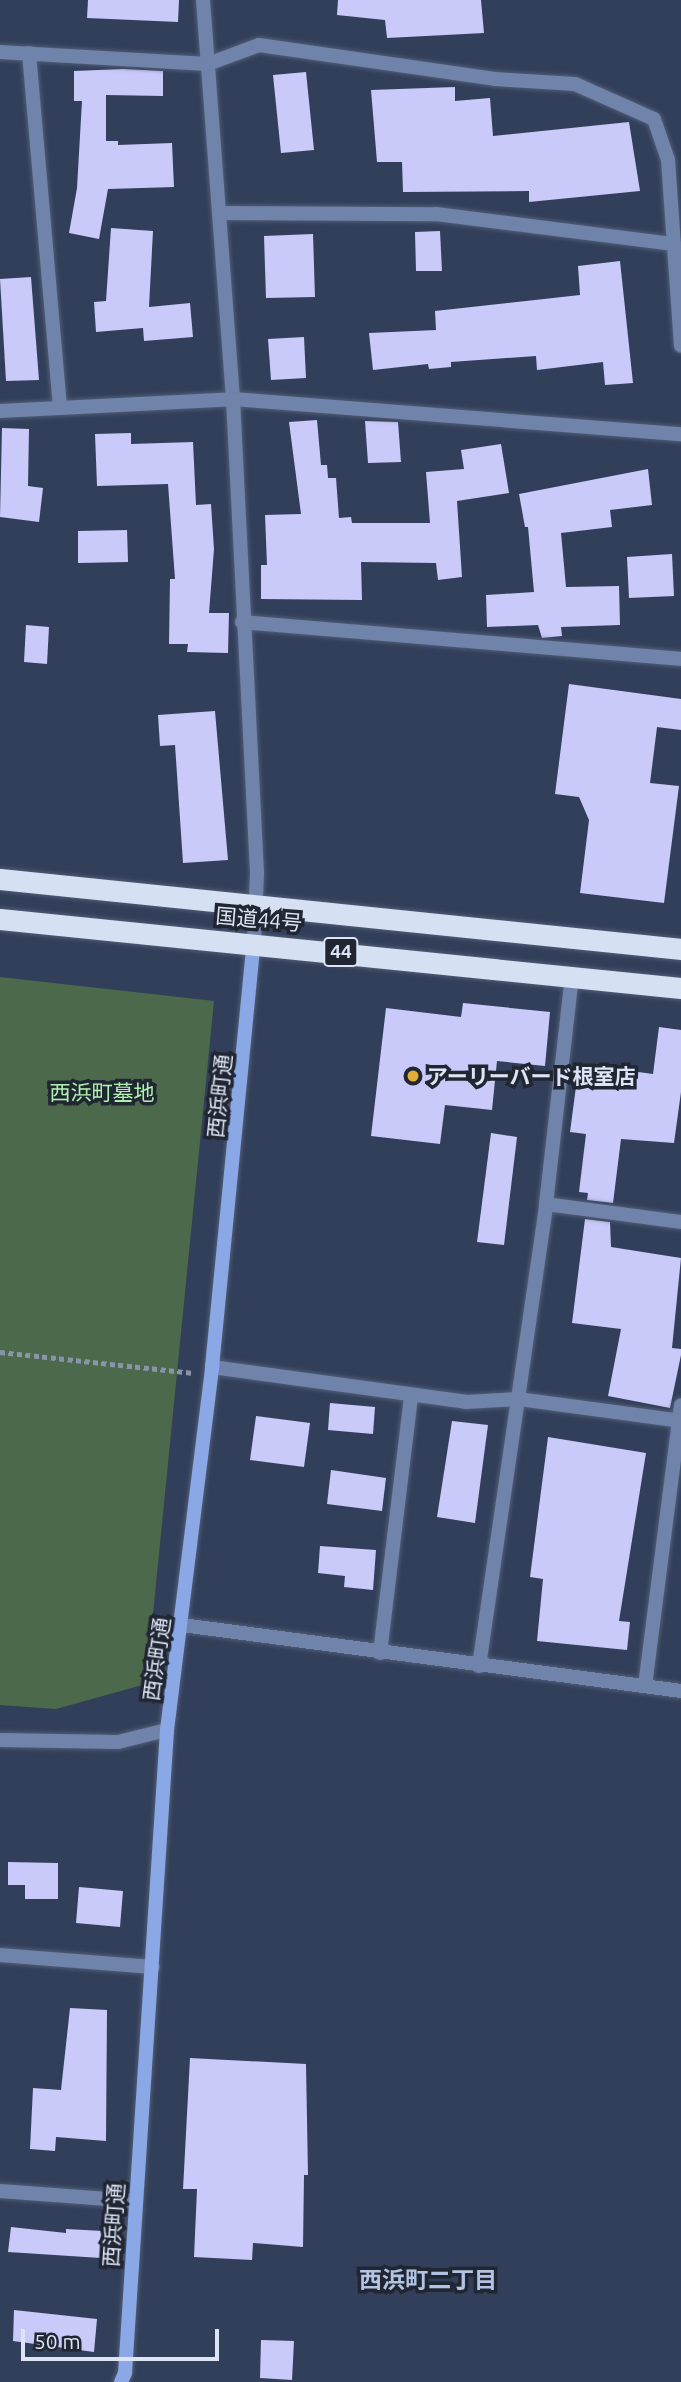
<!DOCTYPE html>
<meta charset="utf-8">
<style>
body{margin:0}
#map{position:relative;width:681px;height:2382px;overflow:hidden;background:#323f5a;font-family:Ubuntu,"Noto Sans JP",sans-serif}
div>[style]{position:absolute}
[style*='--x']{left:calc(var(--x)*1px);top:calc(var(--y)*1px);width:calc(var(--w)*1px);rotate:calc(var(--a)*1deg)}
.green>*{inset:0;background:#4d694c}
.building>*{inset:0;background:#c9caf9}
.path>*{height:4.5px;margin-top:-2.25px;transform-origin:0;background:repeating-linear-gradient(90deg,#8994aa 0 5px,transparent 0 8.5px)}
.roads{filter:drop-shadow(0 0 2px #515d76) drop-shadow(0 0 2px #515d76)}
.street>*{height:14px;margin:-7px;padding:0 7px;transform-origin:7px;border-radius:7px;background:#7083aa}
.secondary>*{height:14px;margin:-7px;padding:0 7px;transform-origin:7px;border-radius:7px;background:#8aa8e6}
.highway>*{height:21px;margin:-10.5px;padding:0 10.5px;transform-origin:10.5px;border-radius:10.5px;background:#d6e0f3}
.dots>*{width:19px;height:19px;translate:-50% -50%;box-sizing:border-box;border:4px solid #202632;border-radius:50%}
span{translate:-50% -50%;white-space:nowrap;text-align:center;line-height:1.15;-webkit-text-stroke:7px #202632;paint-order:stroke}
.shield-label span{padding:2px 5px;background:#202632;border:2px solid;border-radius:5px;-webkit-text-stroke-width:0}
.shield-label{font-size:19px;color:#dce4f5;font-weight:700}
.street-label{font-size:21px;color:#dce4f5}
.poi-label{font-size:21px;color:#dce4f5;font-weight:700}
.left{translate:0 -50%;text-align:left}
.park-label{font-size:21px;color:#aff1af}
.neighbourhood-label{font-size:23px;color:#b2c3e4;font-weight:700}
.scale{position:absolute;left:21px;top:2329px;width:198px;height:32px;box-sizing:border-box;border:4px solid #dce4f5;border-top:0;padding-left:9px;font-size:21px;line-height:24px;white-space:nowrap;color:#dce4f5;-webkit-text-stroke:5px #202632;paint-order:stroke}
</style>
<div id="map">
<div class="green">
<div style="clip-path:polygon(0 977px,214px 1001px,146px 1684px,56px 1709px,0 1705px)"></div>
</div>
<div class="building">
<div style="clip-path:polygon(88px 0,179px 0,178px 22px,87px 18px)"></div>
<div style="clip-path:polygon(338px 0,481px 0,484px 33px,387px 38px,385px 20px,337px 15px)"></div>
<div style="clip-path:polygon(123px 69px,163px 71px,163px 96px,106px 95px,106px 141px,118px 141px,118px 145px,172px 143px,174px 187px,108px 189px,99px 239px,69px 233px,77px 188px,82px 101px,74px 101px,74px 71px)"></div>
<div style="clip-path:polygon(306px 72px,314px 150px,281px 153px,273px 75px)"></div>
<div style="clip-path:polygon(455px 87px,455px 101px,490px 98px,493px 136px,629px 122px,640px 191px,529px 202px,529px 191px,403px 192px,402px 162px,377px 162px,371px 90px)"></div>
<div style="clip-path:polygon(111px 228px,153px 231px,149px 307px,190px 303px,193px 337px,144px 341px,143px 328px,96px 332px,94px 302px,106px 301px)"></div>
<div style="clip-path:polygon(440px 231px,442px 271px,416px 271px,415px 232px)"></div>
<div style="clip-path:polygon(313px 234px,315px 297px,266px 298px,264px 236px)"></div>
<div style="clip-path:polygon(620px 261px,633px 383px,605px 385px,603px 362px,537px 370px,536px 356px,451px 362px,451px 367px,429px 369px,428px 364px,373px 370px,369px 333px,436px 330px,435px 311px,580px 295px,578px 266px)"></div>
<div style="clip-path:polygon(31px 277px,39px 380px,6px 381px,0 279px)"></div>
<div style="clip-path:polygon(304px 337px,306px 378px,271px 380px,268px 339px)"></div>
<div style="clip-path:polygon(317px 420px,321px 465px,327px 465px,328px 478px,336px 478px,339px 518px,351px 517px,352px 523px,430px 523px,426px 472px,464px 469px,461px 450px,501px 444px,509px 493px,457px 501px,462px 577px,438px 580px,436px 563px,361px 562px,362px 600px,261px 599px,261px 565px,267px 565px,265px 515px,301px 514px,289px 422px)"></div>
<div style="clip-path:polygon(365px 421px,398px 422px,401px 462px,368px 463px)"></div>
<div style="clip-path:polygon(2px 428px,29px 429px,28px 486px,43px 488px,39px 522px,0 517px)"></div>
<div style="clip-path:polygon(131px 433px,131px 444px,193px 442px,196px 505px,211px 504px,214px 549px,209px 613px,229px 613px,228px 653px,187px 652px,188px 644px,169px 644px,170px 579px,175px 579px,168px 484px,97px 486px,95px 434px)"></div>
<div style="clip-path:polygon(648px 469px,652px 505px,610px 510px,612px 527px,561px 533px,566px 587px,619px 586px,620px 625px,561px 627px,562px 636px,542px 638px,538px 625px,487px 627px,486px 595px,534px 592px,528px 527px,525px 527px,519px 494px)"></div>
<div style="clip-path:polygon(127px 530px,128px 562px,78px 563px,78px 531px)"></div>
<div style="clip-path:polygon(672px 554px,674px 596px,629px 598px,627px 557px)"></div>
<div style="clip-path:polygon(26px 625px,49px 627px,47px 664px,24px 662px)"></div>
<div style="clip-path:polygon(569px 684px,681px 699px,681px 730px,657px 727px,650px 783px,679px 786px,664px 903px,580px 893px,589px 820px,579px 797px,555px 794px)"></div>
<div style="clip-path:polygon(215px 711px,228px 860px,183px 863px,175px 745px,160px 746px,158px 715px)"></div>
<div style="clip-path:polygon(463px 1003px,550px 1012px,545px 1066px,497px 1061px,492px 1110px,445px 1105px,440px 1144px,371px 1136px,386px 1008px,461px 1017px)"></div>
<div style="clip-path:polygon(659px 1027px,681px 1030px,681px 1092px,674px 1143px,621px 1139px,613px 1203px,587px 1200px,588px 1193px,579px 1192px,586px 1134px,570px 1132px,579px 1064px,653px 1074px)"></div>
<div style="clip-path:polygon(491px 1133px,517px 1137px,504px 1245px,477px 1242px)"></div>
<div style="clip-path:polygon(585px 1219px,610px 1222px,611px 1247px,681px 1258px,672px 1348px,681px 1349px,681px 1355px,670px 1408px,608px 1396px,621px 1329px,572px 1323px)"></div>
<div style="clip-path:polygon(330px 1403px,375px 1407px,373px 1434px,328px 1430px)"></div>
<div style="clip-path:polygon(256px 1416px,310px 1423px,304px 1467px,250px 1460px)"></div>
<div style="clip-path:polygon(452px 1421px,488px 1425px,475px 1523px,437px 1517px)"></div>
<div style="clip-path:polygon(548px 1437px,646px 1453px,619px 1621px,630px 1622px,627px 1650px,537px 1641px,543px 1579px,530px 1577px)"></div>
<div style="clip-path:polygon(331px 1470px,386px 1478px,382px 1511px,327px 1504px)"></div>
<div style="clip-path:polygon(320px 1546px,376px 1550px,373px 1590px,344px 1587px,345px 1576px,318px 1573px)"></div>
<div style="clip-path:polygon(8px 1862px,58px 1863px,58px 1899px,25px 1899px,25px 1885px,8px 1885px)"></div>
<div style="clip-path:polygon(79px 1887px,123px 1891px,120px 1927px,76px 1923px)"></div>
<div style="clip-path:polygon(70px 2008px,107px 2010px,106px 2141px,56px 2137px,55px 2151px,30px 2149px,33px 2088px,61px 2090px)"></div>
<div style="clip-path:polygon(190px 2058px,306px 2064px,308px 2175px,304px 2175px,303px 2247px,253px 2243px,252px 2260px,194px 2257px,197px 2189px,183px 2189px)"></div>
<div style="clip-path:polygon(11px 2227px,66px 2233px,66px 2229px,103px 2231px,101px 2258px,8px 2252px)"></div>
<div style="clip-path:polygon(14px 2310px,97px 2319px,94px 2352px,13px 2341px)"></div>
<div style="clip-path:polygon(261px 2340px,294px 2341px,292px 2380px,260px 2378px)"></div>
</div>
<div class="path">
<div style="--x:0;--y:1352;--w:195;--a:6.2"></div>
</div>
<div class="roads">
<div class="street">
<div style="--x:203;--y:0;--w:400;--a:85.7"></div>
<div style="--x:233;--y:399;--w:475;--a:87.1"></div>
<div style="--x:257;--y:873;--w:69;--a:92.5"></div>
<div style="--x:0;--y:52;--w:208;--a:3.3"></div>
<div style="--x:208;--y:64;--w:54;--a:-20.4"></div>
<div style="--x:259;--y:45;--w:238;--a:8.2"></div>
<div style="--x:495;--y:79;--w:80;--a:3.6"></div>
<div style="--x:575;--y:84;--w:86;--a:23.9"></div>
<div style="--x:654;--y:119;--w:43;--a:71.1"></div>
<div style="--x:668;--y:160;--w:186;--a:86"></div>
<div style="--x:29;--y:53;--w:356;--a:85"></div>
<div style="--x:219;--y:213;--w:217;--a:0.3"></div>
<div style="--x:436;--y:214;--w:240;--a:7.2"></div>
<div style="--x:0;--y:411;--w:233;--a:-2.9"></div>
<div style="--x:233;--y:399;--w:449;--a:4.5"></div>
<div style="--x:242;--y:622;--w:441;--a:4.8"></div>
<div style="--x:546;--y:1204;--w:136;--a:7.6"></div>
<div style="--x:212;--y:1367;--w:256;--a:7.8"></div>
<div style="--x:466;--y:1402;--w:53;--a:-3.2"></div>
<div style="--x:519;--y:1399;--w:163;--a:7.7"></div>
<div style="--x:182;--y:1625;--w:503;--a:7.53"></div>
<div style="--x:380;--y:1653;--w:260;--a:-83.1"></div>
<div style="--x:479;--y:1666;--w:467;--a:-81.7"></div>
<div style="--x:546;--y:1204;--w:228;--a:-83.5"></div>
<div style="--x:645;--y:1686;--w:283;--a:-82.7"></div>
<div style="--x:0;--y:1740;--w:118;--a:1"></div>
<div style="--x:118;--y:1742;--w:50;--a:-13.8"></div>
<div style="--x:0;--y:1955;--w:153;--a:4.5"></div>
<div style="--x:0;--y:2191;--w:135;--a:4.2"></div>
</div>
<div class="secondary">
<div style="--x:121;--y:2382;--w:10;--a:-66"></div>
<div style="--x:125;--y:2373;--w:644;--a:-86.26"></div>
<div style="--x:167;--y:1730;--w:366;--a:-82.9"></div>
<div style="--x:212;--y:1367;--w:427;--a:-84.4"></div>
</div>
<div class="highway">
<div style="--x:0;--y:879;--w:685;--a:5.87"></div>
<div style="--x:0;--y:919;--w:684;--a:5.79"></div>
</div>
</div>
<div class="dots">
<div style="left:413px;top:1076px;background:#e2af34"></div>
</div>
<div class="shield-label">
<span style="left:341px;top:952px">44</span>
</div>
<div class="street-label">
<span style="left:259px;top:919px;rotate:5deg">国道44号</span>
<span style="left:219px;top:1096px;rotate:-84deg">西浜町通</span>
<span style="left:156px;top:1659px;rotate:-82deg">西浜町通</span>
<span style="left:113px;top:2225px;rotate:-86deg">西浜町通</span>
</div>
<div class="poi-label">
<span class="left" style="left:427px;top:1076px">アーリーバード根室店</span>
</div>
<div class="park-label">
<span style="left:102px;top:1092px">西浜町墓地</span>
</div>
<div class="neighbourhood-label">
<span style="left:428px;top:2280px">西浜町二丁目</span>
</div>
<div class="scale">50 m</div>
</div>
